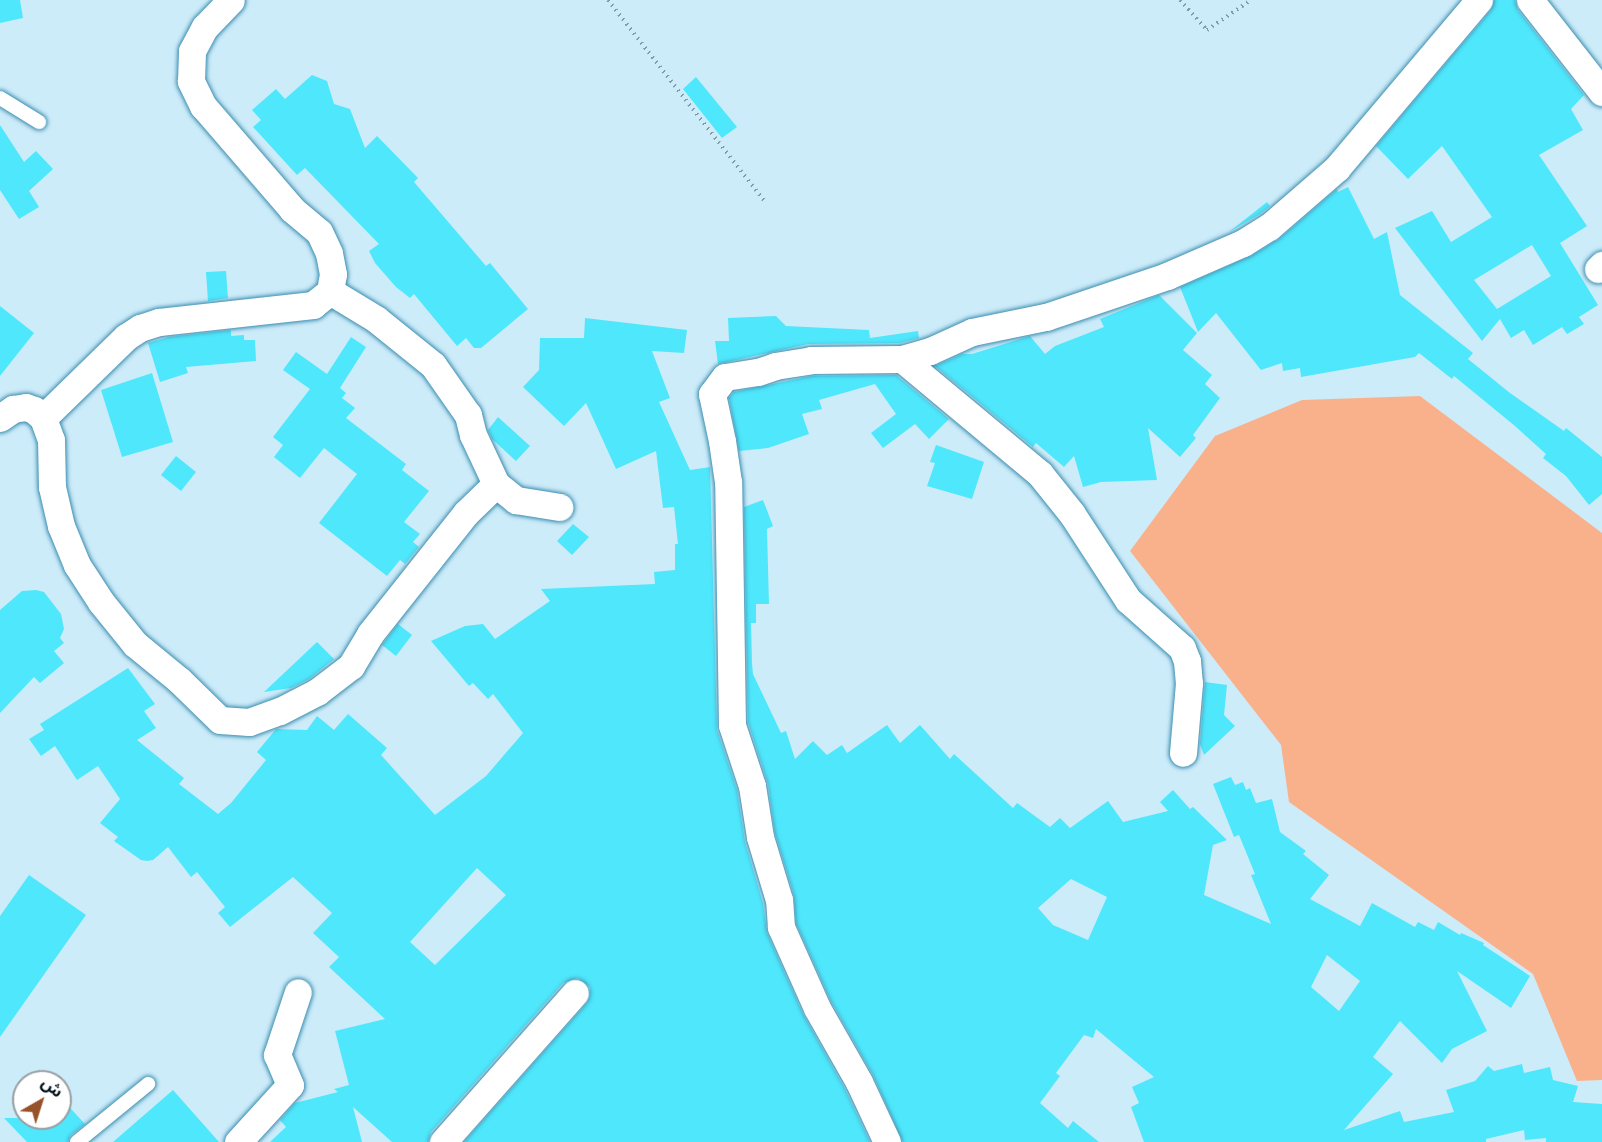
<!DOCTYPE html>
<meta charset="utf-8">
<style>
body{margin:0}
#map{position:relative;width:1602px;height:1142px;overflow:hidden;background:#cdecfa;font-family:"Varela Round","Noto Sans Arabic",sans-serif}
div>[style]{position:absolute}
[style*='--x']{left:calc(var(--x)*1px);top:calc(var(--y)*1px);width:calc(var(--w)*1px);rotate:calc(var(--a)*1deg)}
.green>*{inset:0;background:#f9b18c}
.building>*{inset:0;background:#4fe7fb}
.path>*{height:4px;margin-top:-2px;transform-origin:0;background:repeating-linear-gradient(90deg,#819aa7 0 1.5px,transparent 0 6px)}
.roads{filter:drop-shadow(0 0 2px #3a8daf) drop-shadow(0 0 2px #3a8daf)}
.service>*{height:14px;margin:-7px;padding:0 7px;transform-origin:7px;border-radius:7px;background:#fff}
.minor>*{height:27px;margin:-13.5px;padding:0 13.5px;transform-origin:13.5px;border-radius:13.5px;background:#fff}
span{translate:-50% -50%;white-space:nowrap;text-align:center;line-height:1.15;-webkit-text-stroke:4.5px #fff;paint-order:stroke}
.north{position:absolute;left:12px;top:1070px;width:60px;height:60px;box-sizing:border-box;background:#fff;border:2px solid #999fa3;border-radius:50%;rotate:39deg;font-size:16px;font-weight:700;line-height:24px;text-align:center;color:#001019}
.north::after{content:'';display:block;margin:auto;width:21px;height:27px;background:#98522a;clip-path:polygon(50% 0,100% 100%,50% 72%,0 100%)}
</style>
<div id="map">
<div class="green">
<div style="clip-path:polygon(1420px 396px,1602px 533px,1602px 1080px,1577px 1081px,1533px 974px,1289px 802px,1281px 745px,1130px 551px,1215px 436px,1302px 400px)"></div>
</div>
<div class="building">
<div style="clip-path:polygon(0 0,20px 0,23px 18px,0 23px)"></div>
<div style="clip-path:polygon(evenodd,1494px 0,1515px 0,1518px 10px,1584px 95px,1571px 109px,1583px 130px,1539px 155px,1587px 226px,1560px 243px,1598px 305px,1579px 317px,1584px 324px,1567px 334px,1562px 327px,1533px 345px,1524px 330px,1511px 338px,1500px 319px,1482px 341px,1395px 228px,1432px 211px,1451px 242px,1492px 217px,1442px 146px,1408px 179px,1376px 146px,1491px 10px,1494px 0,1532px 245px,1551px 276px,1497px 309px,1474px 280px,1532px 245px)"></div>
<div style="clip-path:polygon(312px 75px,327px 81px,334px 104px,350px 109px,365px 148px,377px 136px,418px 178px,414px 182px,486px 266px,490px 263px,528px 309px,481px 348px,474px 348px,466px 338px,457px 346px,414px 294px,410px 298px,396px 287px,375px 263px,369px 251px,379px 244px,305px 168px,297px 175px,253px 127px,261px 120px,252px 110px,276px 89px,285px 99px)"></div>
<div style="clip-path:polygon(696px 77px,737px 127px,722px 138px,683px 89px)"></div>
<div style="clip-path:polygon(0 125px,24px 162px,36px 151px,53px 169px,29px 191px,39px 207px,19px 219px,0 190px)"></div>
<div style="clip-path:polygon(1348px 187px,1374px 239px,1387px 232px,1400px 295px,1473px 353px,1468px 359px,1510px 393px,1564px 431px,1566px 428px,1602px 457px,1602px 494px,1589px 505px,1566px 476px,1543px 458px,1546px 454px,1515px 426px,1454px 376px,1452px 379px,1419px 353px,1415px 357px,1301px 377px,1300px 368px,1283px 371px,1282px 363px,1261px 370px,1216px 313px,1198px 332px,1180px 287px,1251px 256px,1279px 239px,1337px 189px,1338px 192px)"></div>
<div style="clip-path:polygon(1267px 202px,1270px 206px,1260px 214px,1229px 232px)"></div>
<div style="clip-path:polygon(226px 271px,228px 298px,208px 301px,206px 272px)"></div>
<div style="clip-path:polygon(1159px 295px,1197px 333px,1183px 350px,1212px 375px,1205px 384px,1220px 398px,1193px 435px,1196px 438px,1180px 457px,1148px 428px,1157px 480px,1101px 482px,1083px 487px,1074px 456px,1064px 467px,1036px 443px,1033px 447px,935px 366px,962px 354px,972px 354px,1030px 336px,1045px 354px,1055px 346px,1104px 327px,1100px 319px)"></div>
<div style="clip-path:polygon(0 306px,34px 333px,0 376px)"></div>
<div style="clip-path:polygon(776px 316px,786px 326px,869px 330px,870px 338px,918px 331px,919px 338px,900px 343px,808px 344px,718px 364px,715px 341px,729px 341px,728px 318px)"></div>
<div style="clip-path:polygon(evenodd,585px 318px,687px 330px,684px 353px,652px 351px,670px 398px,659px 402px,690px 470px,710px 467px,717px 730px,737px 790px,745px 842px,763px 903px,767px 933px,803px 1014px,845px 1089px,870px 1142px,464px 1142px,587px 1003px,590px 996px,590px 987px,578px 978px,563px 983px,431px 1132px,428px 1142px,392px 1142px,353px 1107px,362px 1142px,270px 1142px,286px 1127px,280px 1120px,295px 1103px,338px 1092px,334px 1089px,349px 1085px,335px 1031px,385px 1019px,329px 967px,339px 957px,313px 933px,332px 913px,293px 877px,230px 927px,218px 913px,225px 907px,197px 872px,191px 877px,168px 847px,153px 860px,147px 861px,141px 860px,114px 841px,118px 837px,100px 823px,120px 799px,98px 766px,77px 780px,55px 746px,41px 756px,29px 739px,44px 730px,40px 724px,128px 668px,155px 704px,144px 711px,156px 728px,137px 740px,184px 778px,179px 784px,218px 814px,231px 803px,266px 760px,257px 752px,276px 729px,307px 730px,317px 716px,334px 730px,348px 714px,387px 748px,381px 755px,435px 815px,486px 776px,523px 733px,493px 694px,488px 699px,473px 683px,469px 686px,431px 641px,465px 626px,483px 624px,495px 639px,550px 601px,541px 589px,655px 584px,654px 572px,675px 570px,675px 544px,678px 544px,674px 507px,663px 508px,656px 451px,616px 469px,586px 403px,564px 426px,523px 387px,539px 370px,540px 338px,584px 338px,585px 318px,477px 868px,506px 895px,435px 965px,410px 942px,477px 868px)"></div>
<div style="clip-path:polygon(231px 330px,231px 336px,244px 335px,244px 340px,255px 340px,256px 361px,186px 367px,188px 373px,160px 382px,148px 343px,169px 337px)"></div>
<div style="clip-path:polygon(351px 337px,366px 347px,340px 388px,346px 393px,342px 398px,355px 408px,346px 418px,406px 464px,402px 470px,429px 491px,404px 522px,420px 534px,413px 542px,419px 547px,405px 564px,400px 560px,387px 576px,319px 523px,357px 474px,324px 448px,300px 478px,274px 457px,283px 445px,273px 437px,310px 389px,283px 370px,296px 352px,327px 374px)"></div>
<div style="clip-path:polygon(152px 373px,173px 442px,122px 457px,101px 390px)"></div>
<div style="clip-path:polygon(896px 375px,949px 419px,929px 439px,915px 424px,883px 448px,871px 433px,896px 414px,875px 384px,819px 400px,822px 409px,802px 414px,809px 434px,768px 448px,739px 451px,729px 398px,734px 392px,812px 376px)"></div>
<div style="clip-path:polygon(498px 417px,530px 446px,516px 461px,492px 439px,488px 430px)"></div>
<div style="clip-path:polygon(936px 445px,984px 462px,972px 499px,927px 486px,935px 463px,930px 462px)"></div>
<div style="clip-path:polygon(176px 456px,196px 472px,181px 491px,161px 475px)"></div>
<div style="clip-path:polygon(evenodd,763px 500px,773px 526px,767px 529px,769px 604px,756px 604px,756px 623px,751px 623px,752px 663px,753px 674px,781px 733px,786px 731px,795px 759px,813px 741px,827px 755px,842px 745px,847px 753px,887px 725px,900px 743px,920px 725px,950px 759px,954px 754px,1013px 808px,1017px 803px,1050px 827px,1060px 818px,1070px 828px,1108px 801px,1123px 822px,1168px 811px,1160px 802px,1173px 790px,1190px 809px,1193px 807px,1227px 840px,1213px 845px,1204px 895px,1271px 924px,1251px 875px,1255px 874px,1239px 835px,1234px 837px,1213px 784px,1231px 777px,1235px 785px,1243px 782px,1246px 790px,1250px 788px,1256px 803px,1272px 799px,1280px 832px,1306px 851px,1303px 854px,1329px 875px,1310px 899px,1360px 926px,1372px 903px,1415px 927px,1418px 922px,1434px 930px,1438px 922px,1460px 935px,1461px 933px,1484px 943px,1483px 945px,1530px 976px,1511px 1008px,1457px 971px,1487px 1031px,1452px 1049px,1442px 1063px,1400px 1021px,1373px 1057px,1393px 1074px,1344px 1130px,1400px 1111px,1404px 1122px,1454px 1112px,1446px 1090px,1475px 1081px,1488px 1066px,1494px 1071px,1522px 1064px,1524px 1073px,1550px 1067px,1553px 1080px,1578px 1086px,1573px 1102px,1602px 1104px,1602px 1142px,1546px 1142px,1546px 1138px,1525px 1140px,1524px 1130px,1486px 1139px,1486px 1142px,1144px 1142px,1131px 1107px,1139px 1103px,1132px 1087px,1154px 1077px,1096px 1029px,1093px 1038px,1084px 1035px,1056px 1073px,1060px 1076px,1040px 1103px,1068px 1128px,1073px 1121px,1099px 1142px,903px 1142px,873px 1075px,831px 1001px,796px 923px,794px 895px,775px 833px,768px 784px,748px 722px,744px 507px,763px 500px,1071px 879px,1107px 897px,1088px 940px,1053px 925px,1038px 908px,1071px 879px,763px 500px,1327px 955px,1360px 981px,1339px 1011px,1311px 987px,1327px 955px)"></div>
<div style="clip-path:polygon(573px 524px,589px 537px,572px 555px,557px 541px)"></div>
<div style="clip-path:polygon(36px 590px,44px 592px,61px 614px,64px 629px,60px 638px,64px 643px,54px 651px,64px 663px,40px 683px,34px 677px,0 713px,0 610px,22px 591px)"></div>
<div style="clip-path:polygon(398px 624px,412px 635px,396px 656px,382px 645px)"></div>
<div style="clip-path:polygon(317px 642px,334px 659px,309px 679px,291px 688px,264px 692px)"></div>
<div style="clip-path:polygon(1205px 682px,1227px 685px,1224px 715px,1235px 726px,1204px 755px,1200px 744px)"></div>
<div style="clip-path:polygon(29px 875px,86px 915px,0 1037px,0 916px)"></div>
<div style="clip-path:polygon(173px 1090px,219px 1142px,113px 1142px)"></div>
<div style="clip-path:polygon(60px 1097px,85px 1124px,71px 1135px,68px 1142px,27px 1142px,4px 1118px,60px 1118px)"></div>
</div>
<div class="path">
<div style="--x:608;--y:0;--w:256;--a:52.1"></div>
<div style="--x:1180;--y:0;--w:40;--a:48"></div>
<div style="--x:1207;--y:30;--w:53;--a:-34.3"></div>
</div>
<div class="roads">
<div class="service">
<div style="--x:0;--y:98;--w:46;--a:31.6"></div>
<div style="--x:77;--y:1142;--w:92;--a:-39.2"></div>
</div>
<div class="minor">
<div style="--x:1530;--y:0;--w:117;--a:52"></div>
<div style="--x:1598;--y:269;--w:6;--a:-45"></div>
<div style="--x:902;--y:359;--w:180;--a:39.8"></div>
<div style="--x:1040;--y:474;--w:51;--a:51.3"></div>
<div style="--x:1072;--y:514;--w:103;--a:56.9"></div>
<div style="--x:1128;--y:600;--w:72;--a:41.6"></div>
<div style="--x:1182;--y:648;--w:14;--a:69"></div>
<div style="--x:1187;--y:661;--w:22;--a:85"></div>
<div style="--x:1189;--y:683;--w:70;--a:94.9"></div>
<div style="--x:0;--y:418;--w:16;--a:-35"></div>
<div style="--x:13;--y:409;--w:13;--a:-9"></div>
<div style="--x:26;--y:407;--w:9;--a:21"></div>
<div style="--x:34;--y:410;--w:12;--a:42"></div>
<div style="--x:43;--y:418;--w:116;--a:-44.3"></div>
<div style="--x:126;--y:337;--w:17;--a:-33"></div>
<div style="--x:140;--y:328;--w:20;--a:-18"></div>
<div style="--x:159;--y:322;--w:155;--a:-6.3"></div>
<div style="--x:313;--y:305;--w:22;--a:-39"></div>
<div style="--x:330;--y:291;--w:17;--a:-80"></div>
<div style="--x:333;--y:274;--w:21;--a:-101"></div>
<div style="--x:329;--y:253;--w:23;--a:-115"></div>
<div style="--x:319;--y:232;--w:35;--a:-140"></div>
<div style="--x:292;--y:209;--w:136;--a:-130.8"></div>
<div style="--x:203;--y:106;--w:28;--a:-116"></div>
<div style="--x:191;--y:81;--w:30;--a:-88"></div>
<div style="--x:192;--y:51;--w:27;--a:-62"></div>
<div style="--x:205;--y:27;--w:37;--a:-46"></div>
<div style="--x:43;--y:418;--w:23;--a:70"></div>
<div style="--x:51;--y:440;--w:47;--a:88.8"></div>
<div style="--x:52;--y:487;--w:40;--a:77"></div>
<div style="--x:61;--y:526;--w:42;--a:67.7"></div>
<div style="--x:77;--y:565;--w:44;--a:57"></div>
<div style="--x:101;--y:602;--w:54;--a:51"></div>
<div style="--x:135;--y:644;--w:57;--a:39.3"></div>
<div style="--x:179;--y:680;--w:57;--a:44.3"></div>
<div style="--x:220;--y:720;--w:29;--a:4"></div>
<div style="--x:249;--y:722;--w:33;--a:-20"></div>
<div style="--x:280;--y:711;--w:42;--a:-27.2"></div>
<div style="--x:317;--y:692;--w:43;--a:-37.4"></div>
<div style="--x:351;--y:666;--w:37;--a:-59"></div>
<div style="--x:370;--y:634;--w:154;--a:-51.6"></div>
<div style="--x:466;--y:513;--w:42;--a:-44"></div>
<div style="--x:496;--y:484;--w:54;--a:-115.1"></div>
<div style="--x:473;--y:435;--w:21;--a:-104"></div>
<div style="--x:468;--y:415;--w:61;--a:-125"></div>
<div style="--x:433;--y:365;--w:73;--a:-141.1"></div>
<div style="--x:376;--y:319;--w:54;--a:-148.7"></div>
<div style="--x:496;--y:484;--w:26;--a:39"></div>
<div style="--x:516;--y:500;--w:44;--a:9.2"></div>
<div style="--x:238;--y:1142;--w:77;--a:-47.6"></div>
<div style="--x:290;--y:1085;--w:33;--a:-113"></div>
<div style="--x:277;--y:1055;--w:66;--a:-71.6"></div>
<div style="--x:443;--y:1142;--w:199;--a:-48.5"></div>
<div style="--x:887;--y:1142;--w:66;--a:-115"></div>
<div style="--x:859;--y:1082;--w:85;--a:-119.6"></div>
<div style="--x:817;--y:1008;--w:89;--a:-114"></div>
<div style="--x:781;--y:927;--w:27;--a:-94"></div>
<div style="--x:779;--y:900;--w:66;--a:-106.8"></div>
<div style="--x:760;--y:837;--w:52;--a:-98.9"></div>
<div style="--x:752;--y:786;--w:64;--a:-108.2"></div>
<div style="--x:732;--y:725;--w:243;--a:-90.9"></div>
<div style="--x:728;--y:482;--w:41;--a:-98.3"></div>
<div style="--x:722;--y:441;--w:48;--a:-102"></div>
<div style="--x:712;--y:394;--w:21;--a:-53"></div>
<div style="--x:725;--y:377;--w:33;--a:-9"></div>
<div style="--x:758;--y:372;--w:18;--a:-19"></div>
<div style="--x:775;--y:366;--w:36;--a:-9"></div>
<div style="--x:811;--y:360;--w:91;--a:-0.6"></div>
<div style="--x:902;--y:359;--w:29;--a:-16"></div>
<div style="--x:930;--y:351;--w:46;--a:-24.3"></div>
<div style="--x:972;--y:332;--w:76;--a:-11.5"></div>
<div style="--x:1046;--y:317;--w:128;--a:-18.7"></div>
<div style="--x:1167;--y:276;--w:83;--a:-23.5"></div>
<div style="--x:1243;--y:243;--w:31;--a:-32"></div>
<div style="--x:1269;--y:227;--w:90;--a:-40.9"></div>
<div style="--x:1337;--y:168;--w:220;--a:-49.8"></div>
</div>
</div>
<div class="north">ش</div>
</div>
